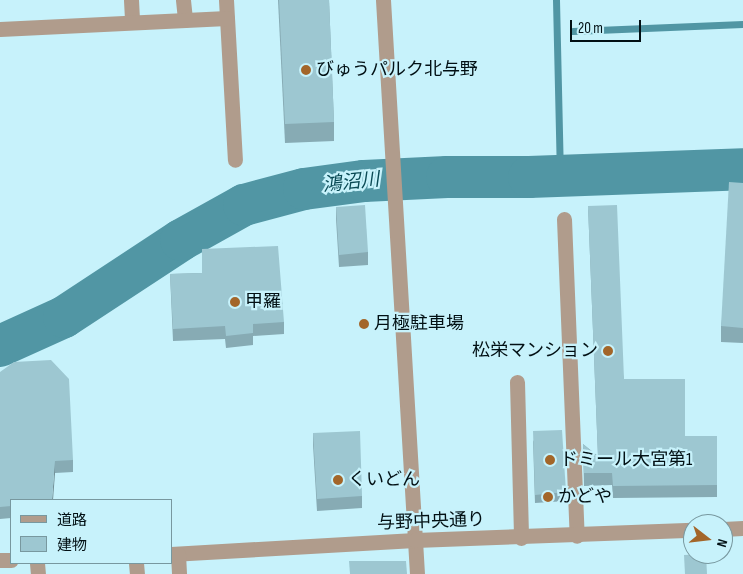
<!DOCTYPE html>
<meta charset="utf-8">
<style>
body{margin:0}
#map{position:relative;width:743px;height:574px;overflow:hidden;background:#c7f2fb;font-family:"Sofia Sans Condensed","Noto Sans JP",sans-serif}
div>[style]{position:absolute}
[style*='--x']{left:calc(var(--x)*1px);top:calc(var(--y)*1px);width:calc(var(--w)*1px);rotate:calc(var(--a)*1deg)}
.stream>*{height:7px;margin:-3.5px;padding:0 3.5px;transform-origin:3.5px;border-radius:3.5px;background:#5196a4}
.river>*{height:42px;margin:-21px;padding:0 21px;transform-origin:21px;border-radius:21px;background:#5196a4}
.minor>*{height:15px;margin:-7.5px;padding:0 7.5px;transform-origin:7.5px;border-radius:7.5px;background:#b09c8c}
.wall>*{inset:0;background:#87abb4}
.shaded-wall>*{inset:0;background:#6e8b92}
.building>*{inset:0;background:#9dc7d1}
.dots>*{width:14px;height:14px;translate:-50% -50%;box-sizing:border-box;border:2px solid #c7f2fb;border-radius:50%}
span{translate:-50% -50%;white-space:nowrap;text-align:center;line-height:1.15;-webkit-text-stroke:4.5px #c7f2fb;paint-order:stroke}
.poi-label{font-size:18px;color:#021014}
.left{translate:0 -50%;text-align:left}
.right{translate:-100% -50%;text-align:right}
.street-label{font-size:18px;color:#021014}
.water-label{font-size:19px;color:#0a4a55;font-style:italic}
.legend{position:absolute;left:10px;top:499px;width:162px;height:65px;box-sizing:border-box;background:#c7f2fb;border:1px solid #78989f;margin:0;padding:6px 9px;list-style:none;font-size:15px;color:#021014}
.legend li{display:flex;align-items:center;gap:10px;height:25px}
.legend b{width:25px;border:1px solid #78989f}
.north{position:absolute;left:683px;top:514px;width:50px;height:50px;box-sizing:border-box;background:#c7f2fb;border:1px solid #78989f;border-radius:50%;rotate:106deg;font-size:14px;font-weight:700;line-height:20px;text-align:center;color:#021014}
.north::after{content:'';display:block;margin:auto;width:18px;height:22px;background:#a3662a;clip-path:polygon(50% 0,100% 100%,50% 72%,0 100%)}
.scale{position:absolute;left:570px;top:20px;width:71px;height:22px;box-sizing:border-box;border:2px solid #021014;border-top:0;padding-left:6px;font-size:15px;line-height:18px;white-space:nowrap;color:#021014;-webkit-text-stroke:4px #c7f2fb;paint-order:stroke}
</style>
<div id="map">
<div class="stream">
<div style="--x:556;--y:0;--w:176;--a:88.7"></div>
<div style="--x:573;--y:31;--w:170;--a:-2.4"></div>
</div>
<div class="river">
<div style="--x:0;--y:346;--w:70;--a:-24.4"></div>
<div style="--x:64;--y:317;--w:140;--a:-33.3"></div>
<div style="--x:181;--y:240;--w:72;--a:-29.1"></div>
<div style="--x:244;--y:205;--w:62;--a:-14.9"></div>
<div style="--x:304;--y:189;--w:61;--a:-7.6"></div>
<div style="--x:364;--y:181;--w:83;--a:-2.8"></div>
<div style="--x:447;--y:177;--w:82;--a:0"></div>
<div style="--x:529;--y:177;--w:214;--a:-2.1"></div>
</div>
<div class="minor">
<div style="--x:131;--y:0;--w:22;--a:87"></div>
<div style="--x:183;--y:0;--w:20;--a:84"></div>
<div style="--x:226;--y:0;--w:160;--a:86.8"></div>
<div style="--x:383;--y:0;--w:575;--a:86.61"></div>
<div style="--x:0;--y:29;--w:227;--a:-2.8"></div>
<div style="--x:564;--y:219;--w:317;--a:87.7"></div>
<div style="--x:517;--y:382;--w:156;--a:88.5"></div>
<div style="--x:723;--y:529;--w:20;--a:-3"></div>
<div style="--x:171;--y:554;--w:244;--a:-3.3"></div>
<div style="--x:415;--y:540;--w:278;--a:-2.1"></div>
<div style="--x:178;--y:554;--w:20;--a:87"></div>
<div style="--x:0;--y:560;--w:11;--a:0"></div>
<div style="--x:37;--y:563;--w:11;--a:85"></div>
<div style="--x:136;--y:563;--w:11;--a:85"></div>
</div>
<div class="wall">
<div style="clip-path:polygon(278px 0,329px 0,334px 122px,334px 141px,285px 143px)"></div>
<div style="clip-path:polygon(743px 183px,743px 343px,721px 342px,721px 326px)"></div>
<div style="clip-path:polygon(588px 206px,624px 379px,685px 436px,717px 436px,717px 497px,613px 498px,612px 485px,584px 486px,583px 444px,598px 456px)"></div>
<div style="clip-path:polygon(336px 207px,368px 252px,368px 265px,339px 267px,336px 219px)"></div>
<div style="clip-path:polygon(202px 249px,284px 322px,284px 334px,253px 336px,253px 345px,226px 348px,225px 339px,173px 341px,170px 274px,202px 273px)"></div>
<div style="clip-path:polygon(0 372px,73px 460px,73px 472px,55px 473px,11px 500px,11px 518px,0 519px)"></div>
<div style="clip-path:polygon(313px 433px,362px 496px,362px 508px,317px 511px,313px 445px)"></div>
<div style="clip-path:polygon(533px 440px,566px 492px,566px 501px,535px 503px)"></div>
</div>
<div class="shaded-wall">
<div style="clip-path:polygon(55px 461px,55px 473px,53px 500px,52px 500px)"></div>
</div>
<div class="building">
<div style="clip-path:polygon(279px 0,329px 0,334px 122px,285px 124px)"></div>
<div style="clip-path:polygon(729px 182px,743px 183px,743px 328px,721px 326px)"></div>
<div style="clip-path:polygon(365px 205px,368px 252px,339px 255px,336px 207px)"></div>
<div style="clip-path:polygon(617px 205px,624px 379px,685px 379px,685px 436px,717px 436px,717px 485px,613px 486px,612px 473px,584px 473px,583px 444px,598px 457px,588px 206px)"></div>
<div style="clip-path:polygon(278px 246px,284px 322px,253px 324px,253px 333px,226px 336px,225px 326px,173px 329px,170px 274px,202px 273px,202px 249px)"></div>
<div style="clip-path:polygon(51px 360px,69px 379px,73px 460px,55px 461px,52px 500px,11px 500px,11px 506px,0 507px,0 372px,14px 362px)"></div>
<div style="clip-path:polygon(562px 430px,566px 492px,535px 495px,533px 431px)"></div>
<div style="clip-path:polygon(360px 431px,362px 496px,317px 499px,313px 433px)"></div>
<div style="clip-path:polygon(706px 554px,707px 574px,685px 574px,684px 555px)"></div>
<div style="clip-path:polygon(349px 561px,406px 561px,407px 574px,350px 574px)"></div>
</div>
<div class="dots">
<div style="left:306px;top:70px;background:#a3662a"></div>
<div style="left:235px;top:302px;background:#a3662a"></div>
<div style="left:364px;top:324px;background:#a3662a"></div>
<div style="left:608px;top:351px;background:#a3662a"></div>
<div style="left:550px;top:460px;background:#a3662a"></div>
<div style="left:338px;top:480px;background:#a3662a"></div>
<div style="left:548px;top:497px;background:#a3662a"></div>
</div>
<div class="poi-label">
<span class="left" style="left:316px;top:70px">びゅうパルク北与野</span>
<span class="left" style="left:245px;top:302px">甲羅</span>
<span class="left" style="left:374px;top:324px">月極駐車場</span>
<span class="right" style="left:598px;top:351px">松栄マンション</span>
<span class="left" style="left:560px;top:460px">ドミール大宮第1</span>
<span class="left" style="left:348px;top:480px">くいどん</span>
<span class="left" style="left:558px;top:497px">かどや</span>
</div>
<div class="street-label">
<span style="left:431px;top:522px;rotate:-2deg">与野中央通り</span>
</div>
<div class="water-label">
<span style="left:351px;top:183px;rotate:-6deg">鴻沼川</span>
</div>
<ul class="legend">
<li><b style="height:6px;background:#b09c8c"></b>道路</li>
<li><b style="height:14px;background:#9dc7d1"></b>建物</li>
</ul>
<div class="north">N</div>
<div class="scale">20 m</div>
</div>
